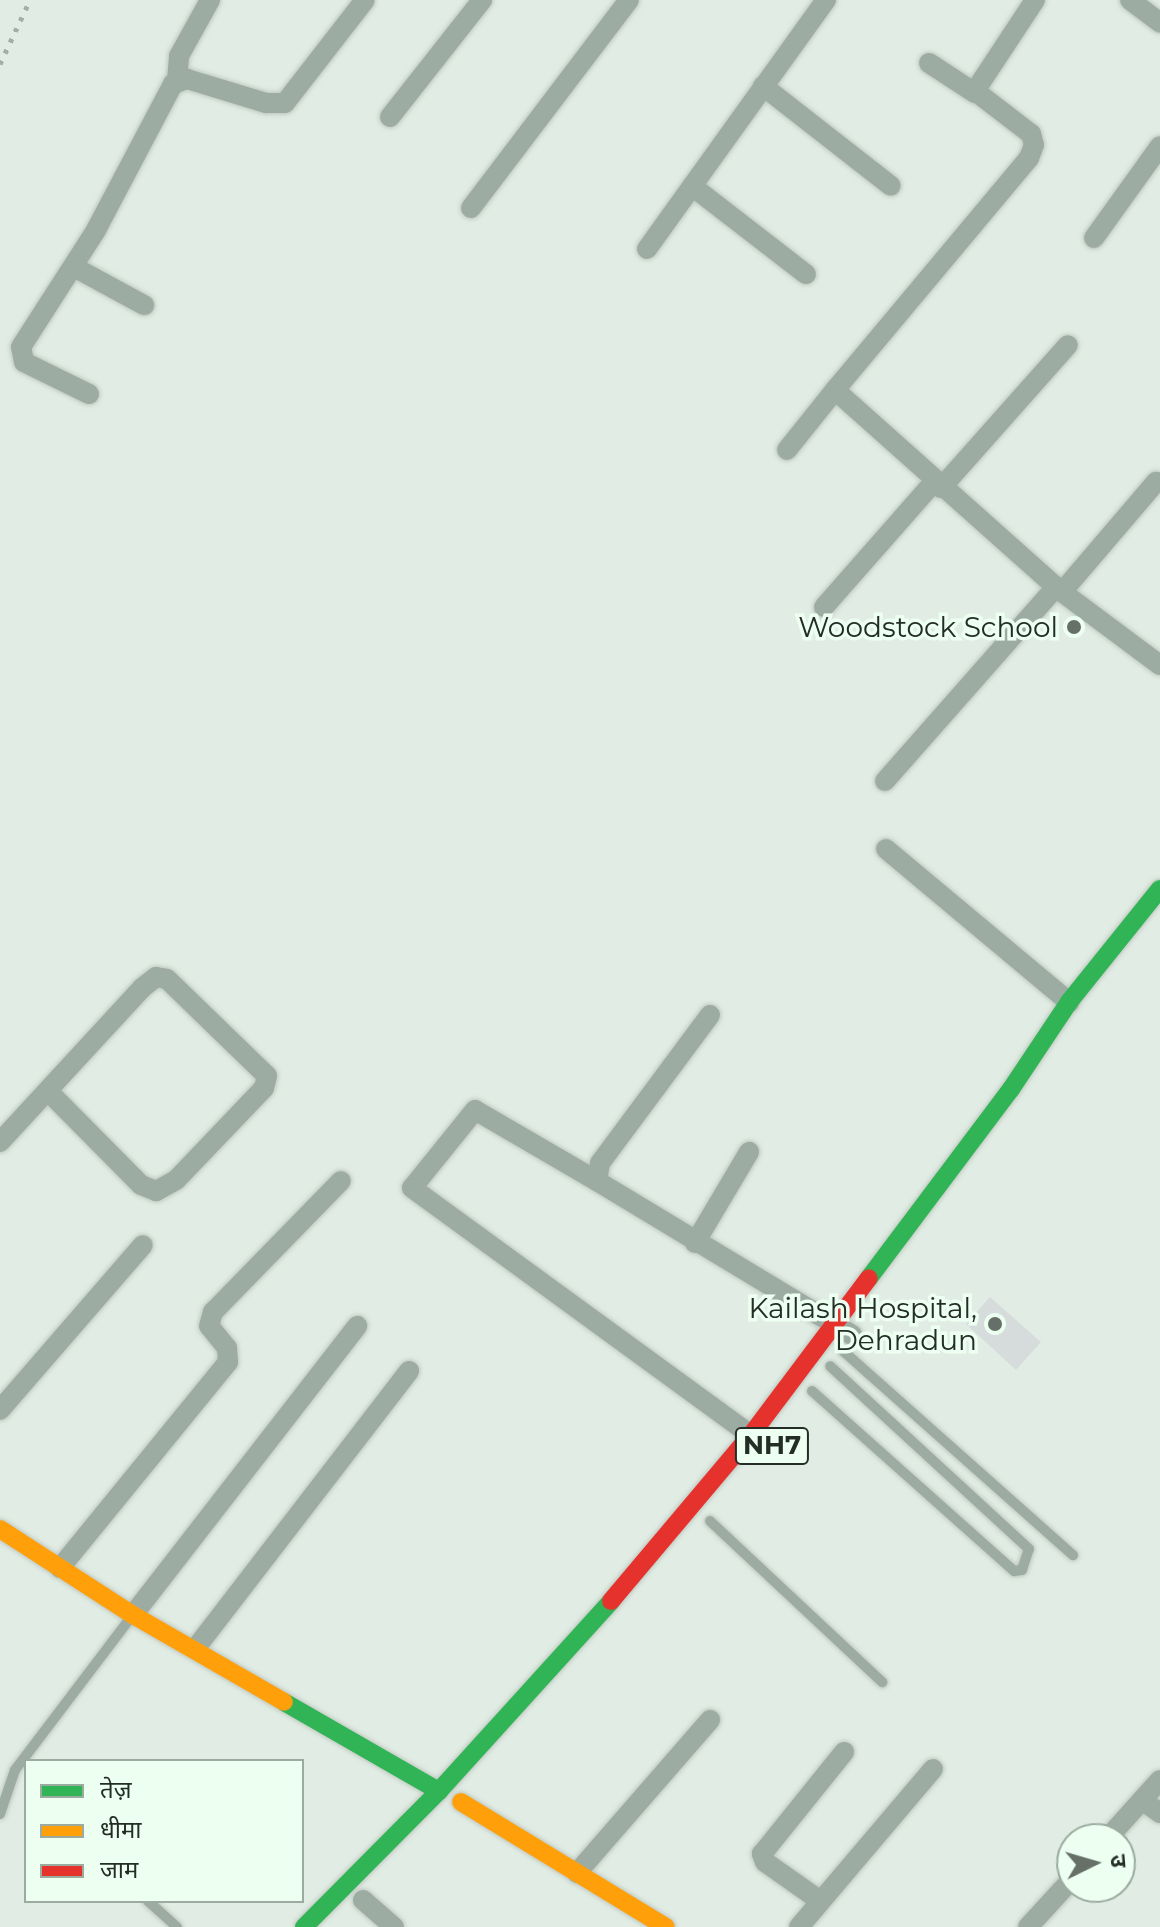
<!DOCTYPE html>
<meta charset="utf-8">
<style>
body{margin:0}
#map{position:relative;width:1160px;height:1927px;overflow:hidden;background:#e1ede4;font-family:Montserrat,"Noto Sans Devanagari",sans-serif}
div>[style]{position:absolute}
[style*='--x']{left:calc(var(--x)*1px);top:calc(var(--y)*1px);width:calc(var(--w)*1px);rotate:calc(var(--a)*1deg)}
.building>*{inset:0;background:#d6dbdc}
.roads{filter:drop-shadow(0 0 2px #c0c9c2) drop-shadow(0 0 2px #c0c9c2)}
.lane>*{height:10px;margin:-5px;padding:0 5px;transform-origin:5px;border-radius:5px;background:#9daca2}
.street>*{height:20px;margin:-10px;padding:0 10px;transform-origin:10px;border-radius:10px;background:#9daca2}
.fast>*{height:18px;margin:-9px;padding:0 9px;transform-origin:9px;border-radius:9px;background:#30b455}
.slow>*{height:18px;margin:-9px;padding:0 9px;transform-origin:9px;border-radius:9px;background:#ff9f0a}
.jam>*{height:18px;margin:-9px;padding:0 9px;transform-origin:9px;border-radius:9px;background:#e5322d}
.rail>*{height:5px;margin-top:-2.5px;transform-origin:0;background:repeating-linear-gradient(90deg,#a3aea6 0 4px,transparent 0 12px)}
.dots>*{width:22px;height:22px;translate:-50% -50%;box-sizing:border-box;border:4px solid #ecfff1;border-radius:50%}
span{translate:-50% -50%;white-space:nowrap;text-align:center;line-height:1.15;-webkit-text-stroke:7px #ecfff1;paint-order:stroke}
.shield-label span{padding:2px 6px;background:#ecfff1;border:2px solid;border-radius:6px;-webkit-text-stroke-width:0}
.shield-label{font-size:26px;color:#232c25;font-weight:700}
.poi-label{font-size:28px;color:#232c25}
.right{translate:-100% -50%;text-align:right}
.legend{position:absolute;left:24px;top:1759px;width:280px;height:144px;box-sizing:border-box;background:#ecfff1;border:2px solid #9cab9f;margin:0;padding:10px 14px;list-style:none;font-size:24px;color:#232c25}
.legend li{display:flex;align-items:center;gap:16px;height:40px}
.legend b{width:40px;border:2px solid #9cab9f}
.north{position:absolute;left:1056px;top:1823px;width:80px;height:80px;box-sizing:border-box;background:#ecfff1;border:2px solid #9cab9f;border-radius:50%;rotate:85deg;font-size:22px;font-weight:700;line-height:32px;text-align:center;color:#232c25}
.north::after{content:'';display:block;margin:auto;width:28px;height:36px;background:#667068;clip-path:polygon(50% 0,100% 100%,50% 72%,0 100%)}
</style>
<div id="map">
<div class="building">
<div style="clip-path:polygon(990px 1297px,1041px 1342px,1016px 1370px,966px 1324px)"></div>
</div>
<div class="roads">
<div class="lane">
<div style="--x:842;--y:1350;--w:309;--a:41.6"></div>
<div style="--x:812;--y:1391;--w:271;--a:41.7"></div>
<div style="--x:1014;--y:1571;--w:8;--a:-7"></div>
<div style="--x:1022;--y:1570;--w:22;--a:-72"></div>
<div style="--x:1029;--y:1549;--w:270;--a:-137.4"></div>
<div style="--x:710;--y:1521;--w:236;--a:43.1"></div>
<div style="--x:0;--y:1814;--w:46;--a:-71.2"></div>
<div style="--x:15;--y:1770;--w:193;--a:-52.8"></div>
<div style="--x:148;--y:1901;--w:39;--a:42"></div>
</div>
<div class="street">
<div style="--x:1035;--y:0;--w:109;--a:123.4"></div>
<div style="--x:975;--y:91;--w:71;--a:37.5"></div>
<div style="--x:1031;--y:134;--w:11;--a:75"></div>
<div style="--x:1034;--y:145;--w:14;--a:111"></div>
<div style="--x:1029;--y:158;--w:302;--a:129.9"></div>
<div style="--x:835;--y:390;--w:304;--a:41.7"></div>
<div style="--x:1062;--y:592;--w:122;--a:36.7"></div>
<div style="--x:1130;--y:0;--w:38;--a:37"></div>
<div style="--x:929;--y:63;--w:55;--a:33.1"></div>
<div style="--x:177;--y:80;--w:24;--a:-85"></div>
<div style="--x:179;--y:56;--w:64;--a:-61"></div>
<div style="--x:763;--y:86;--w:162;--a:38"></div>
<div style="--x:390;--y:117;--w:149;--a:-51.8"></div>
<div style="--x:692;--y:186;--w:144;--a:37.7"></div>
<div style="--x:471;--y:208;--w:261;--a:-52.8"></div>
<div style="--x:1094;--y:238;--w:113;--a:-54.3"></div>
<div style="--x:647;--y:249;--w:307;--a:-54.3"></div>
<div style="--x:74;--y:267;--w:80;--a:28.5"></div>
<div style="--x:89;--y:394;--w:72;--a:-153.8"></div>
<div style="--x:24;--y:362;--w:15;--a:-101"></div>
<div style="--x:21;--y:347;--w:139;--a:-57.3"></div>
<div style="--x:96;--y:230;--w:165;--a:-62.2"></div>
<div style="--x:173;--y:84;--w:15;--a:-20"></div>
<div style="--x:187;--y:79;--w:83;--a:16.9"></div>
<div style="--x:266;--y:103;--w:19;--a:0"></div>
<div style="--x:285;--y:103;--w:130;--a:-52.2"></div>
<div style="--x:787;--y:450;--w:77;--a:-51.3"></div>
<div style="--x:941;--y:488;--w:191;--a:-48.4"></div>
<div style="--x:1062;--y:592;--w:145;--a:-49.5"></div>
<div style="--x:824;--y:607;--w:165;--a:-48.7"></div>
<div style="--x:885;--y:781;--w:259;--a:-48.6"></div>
<div style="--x:886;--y:849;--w:239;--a:39.9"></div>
<div style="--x:710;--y:1015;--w:184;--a:126.6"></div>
<div style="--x:600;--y:1163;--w:18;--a:99"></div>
<div style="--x:597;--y:1181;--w:298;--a:31.1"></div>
<div style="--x:0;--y:1142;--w:209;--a:-47.3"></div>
<div style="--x:142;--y:988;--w:18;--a:-38"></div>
<div style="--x:156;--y:977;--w:11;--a:10"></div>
<div style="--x:167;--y:979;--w:139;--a:44.1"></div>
<div style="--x:267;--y:1076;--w:12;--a:104"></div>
<div style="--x:264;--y:1088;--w:127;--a:133.7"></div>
<div style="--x:176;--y:1180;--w:23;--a:151"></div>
<div style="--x:156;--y:1191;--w:16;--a:-158"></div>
<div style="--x:141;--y:1185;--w:132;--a:-134.7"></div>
<div style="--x:597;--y:1181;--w:141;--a:-149.8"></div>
<div style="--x:475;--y:1110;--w:100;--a:128.9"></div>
<div style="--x:412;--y:1188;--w:419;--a:36.1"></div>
<div style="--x:695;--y:1243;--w:106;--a:-59.3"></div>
<div style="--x:0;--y:1410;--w:218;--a:-49.1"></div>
<div style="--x:60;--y:1568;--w:266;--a:-50.8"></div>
<div style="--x:228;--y:1362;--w:14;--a:-94"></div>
<div style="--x:227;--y:1348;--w:28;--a:-129"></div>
<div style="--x:209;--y:1326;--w:15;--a:-74"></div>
<div style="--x:213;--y:1312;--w:183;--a:-45.7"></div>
<div style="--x:133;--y:1615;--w:366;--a:-52.2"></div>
<div style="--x:195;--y:1649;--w:351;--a:-52.4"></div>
<div style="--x:1142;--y:1800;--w:22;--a:36"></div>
<div style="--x:1107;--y:1839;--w:79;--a:-48.1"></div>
<div style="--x:577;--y:1873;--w:203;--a:-49"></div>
<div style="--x:363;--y:1900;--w:41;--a:41.1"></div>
<div style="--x:819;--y:1900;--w:66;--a:-144.9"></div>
<div style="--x:765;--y:1862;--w:9;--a:-111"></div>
<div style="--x:762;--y:1854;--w:131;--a:-51.2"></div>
<div style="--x:799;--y:1927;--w:207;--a:-49.7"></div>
<div style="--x:1028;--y:1927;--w:65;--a:-47.5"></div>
</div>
<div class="fast">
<div style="--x:869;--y:1278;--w:236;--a:-53.1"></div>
<div style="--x:1011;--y:1089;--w:105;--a:-56.3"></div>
<div style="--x:1069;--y:1002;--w:145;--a:-51.2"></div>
<div style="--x:284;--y:1702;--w:179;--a:29.9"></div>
<div style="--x:304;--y:1927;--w:192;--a:-45.2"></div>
<div style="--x:439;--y:1791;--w:256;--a:-47.8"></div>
</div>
<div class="slow">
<div style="--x:0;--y:1529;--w:158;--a:32.9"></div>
<div style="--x:133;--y:1615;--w:174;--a:29.9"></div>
<div style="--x:461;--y:1802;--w:240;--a:31.4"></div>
</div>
<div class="jam">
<div style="--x:611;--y:1601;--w:217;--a:-49.9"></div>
<div style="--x:751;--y:1435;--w:196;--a:-53.1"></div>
</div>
</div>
<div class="rail">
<div style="--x:0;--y:64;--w:71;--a:-64.9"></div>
</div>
<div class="dots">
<div style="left:1074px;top:627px;background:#667068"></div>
<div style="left:995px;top:1324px;background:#667068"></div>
</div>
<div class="shield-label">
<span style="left:772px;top:1446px">NH7</span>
</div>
<div class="poi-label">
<span class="right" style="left:1058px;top:627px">Woodstock School</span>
<span class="right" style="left:977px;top:1324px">Kailash Hospital,<br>Dehradun</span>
</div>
<ul class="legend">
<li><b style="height:10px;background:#30b455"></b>तेज़</li>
<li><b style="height:10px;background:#ff9f0a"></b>धीमा</li>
<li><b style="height:10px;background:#e5322d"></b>जाम</li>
</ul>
<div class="north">उ</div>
</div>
